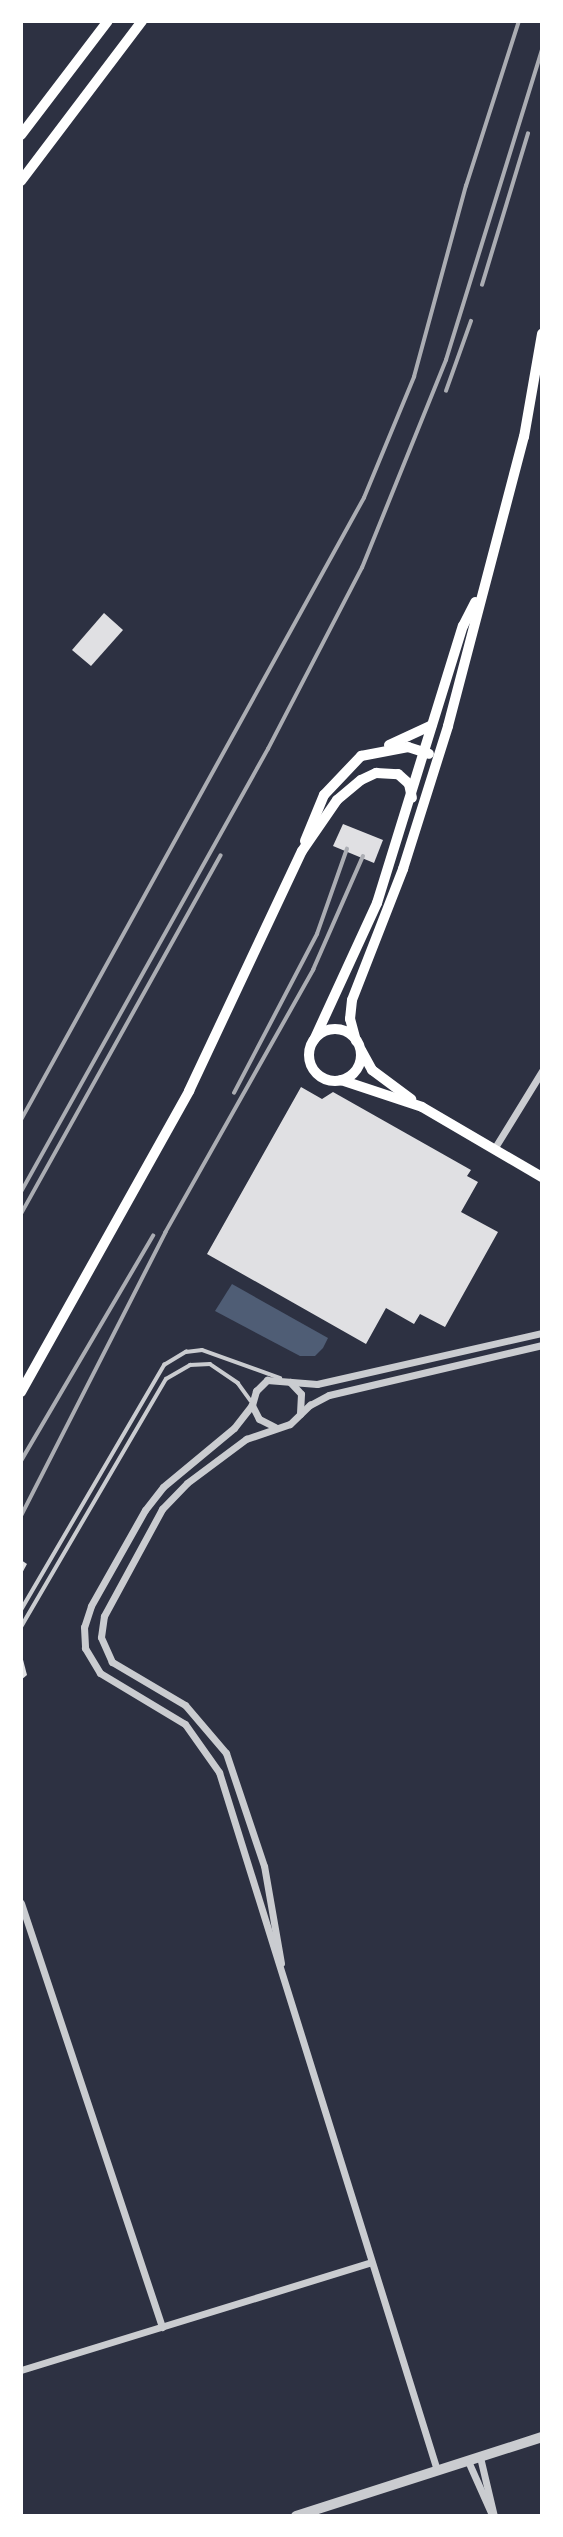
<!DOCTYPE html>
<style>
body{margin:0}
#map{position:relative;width:563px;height:2537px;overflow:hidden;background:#2d3142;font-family:Ubuntu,sans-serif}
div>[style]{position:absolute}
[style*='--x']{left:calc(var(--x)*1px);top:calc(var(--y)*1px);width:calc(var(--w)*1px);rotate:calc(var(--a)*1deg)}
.water>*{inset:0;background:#4f5d75}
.building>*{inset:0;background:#e0e0e3}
.service>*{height:3.5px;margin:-1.75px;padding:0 1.75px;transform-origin:1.75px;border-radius:1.75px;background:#caccd0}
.minor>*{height:7px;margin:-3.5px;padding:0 3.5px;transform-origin:3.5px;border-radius:3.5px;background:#caccd0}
.tertiary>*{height:10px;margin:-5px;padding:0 5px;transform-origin:5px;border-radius:5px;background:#caccd0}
.secondary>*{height:10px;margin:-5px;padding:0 5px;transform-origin:5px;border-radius:5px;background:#fff}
.secondary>.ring{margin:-5px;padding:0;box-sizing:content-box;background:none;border:10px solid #fff;border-radius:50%}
.rail>*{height:3.5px;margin:-1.75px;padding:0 1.75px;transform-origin:1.75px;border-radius:1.75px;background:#abadb3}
span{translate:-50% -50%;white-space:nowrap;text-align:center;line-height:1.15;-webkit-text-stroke:7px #fff;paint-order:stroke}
.frame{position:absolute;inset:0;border:23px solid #fff;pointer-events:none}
</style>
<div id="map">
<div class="water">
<div style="clip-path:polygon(232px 1284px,328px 1338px,323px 1348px,315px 1356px,300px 1356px,215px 1311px)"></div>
</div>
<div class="building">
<div style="clip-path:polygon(104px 613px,123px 630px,91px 666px,72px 650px)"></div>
<div style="clip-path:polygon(343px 824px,383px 840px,374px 863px,333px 846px)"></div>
<div style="clip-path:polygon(301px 1087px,322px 1099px,333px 1092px,471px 1170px,467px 1176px,478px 1182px,461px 1212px,498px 1232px,445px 1327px,420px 1314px,414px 1324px,386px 1308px,366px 1344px,207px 1254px)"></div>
<div style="clip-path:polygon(21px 1560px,27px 1564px,21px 1575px)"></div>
<div style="clip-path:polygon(21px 1652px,27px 1675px,21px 1680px)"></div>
</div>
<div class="service">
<div style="--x:21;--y:1610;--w:284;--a:-59.7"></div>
<div style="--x:164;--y:1365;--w:26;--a:-31"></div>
<div style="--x:186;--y:1352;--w:16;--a:-7"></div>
<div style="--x:202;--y:1350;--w:83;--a:19.7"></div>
<div style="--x:21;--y:1627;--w:287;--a:-59.7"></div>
<div style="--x:166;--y:1379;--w:28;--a:-30"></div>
<div style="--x:190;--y:1365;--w:20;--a:-3"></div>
<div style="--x:210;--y:1364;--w:34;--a:34"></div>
<div style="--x:238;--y:1383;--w:22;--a:54"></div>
</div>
<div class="minor">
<div style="--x:494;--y:1149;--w:92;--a:-58.4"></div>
<div style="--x:290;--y:1382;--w:16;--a:47"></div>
<div style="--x:301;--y:1394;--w:20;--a:93"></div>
<div style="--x:252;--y:1405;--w:29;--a:128"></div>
<div style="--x:234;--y:1428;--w:92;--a:140.3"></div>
<div style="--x:163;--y:1487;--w:29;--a:128"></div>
<div style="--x:145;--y:1510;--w:110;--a:119.4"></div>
<div style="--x:91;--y:1606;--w:22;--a:108"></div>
<div style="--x:84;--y:1627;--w:21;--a:87"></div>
<div style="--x:85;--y:1648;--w:29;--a:59"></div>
<div style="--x:100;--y:1673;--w:99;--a:31"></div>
<div style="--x:185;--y:1724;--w:59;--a:54.7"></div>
<div style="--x:219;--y:1772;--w:731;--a:72.66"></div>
<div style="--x:275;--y:1427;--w:18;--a:-153"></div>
<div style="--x:259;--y:1419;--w:16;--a:-117"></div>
<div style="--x:252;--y:1405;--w:15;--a:-74"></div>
<div style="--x:256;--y:1391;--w:16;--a:-45"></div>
<div style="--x:267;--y:1380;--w:50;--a:4.6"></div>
<div style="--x:317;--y:1384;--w:231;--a:-12.8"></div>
<div style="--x:21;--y:1903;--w:447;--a:71.6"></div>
<div style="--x:281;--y:1963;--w:98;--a:-99.9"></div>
<div style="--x:264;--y:1866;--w:119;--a:-108.6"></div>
<div style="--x:226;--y:1753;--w:63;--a:-130.5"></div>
<div style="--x:185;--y:1705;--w:85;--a:-149.5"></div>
<div style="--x:112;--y:1662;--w:27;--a:-114"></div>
<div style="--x:101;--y:1637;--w:21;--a:-82"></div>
<div style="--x:104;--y:1616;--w:122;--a:-61.5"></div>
<div style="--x:162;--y:1509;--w:36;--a:-46"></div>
<div style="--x:187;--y:1483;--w:74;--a:-36.7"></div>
<div style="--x:246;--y:1439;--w:46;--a:-18.8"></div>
<div style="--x:290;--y:1424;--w:28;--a:-44"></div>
<div style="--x:310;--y:1405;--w:21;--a:-28"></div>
<div style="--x:329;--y:1395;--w:219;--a:-13.2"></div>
<div style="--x:21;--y:2370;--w:364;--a:-17.1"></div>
<div style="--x:480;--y:2457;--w:61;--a:76.7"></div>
<div style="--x:468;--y:2461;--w:59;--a:66"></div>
</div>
<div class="tertiary">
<div style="--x:296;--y:2516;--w:258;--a:-17.8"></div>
</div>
<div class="secondary">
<div style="--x:21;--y:135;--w:143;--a:-52.7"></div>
<div style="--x:21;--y:181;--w:201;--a:-52.9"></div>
<div style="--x:389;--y:745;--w:47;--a:-24.9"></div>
<div style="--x:305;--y:841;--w:50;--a:-67.6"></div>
<div style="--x:324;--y:795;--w:54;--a:-46.5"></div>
<div style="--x:361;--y:756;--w:48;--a:-10.8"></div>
<div style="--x:408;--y:747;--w:22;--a:18"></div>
<div class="ring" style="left:309px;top:1029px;width:42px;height:42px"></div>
<div style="--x:314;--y:1040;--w:151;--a:-65.3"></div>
<div style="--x:377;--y:903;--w:290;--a:-72.8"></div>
<div style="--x:463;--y:626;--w:27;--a:-63"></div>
<div style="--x:356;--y:1041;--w:23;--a:-105"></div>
<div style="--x:350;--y:1019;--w:19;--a:-84"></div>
<div style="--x:352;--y:1000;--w:141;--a:-68.7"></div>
<div style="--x:403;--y:869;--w:150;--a:-72.5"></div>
<div style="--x:448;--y:726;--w:299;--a:-75.3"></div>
<div style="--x:524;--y:437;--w:105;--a:-80.1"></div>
<div style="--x:361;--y:1050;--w:23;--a:61"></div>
<div style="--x:372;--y:1070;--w:49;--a:36.6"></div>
<div style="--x:341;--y:1080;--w:85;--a:18.4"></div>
<div style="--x:422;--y:1107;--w:139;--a:30.3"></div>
<div style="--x:21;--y:1392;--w:345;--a:-60.8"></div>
<div style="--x:189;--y:1091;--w:265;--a:-64.8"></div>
<div style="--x:302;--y:851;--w:62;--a:-55.5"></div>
<div style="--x:337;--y:800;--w:31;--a:-40"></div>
<div style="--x:361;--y:780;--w:17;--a:-25"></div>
<div style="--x:376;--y:773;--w:22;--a:3"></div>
<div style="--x:398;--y:774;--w:15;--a:42"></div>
<div style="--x:409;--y:784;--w:14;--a:78"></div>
</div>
<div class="rail">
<div style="--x:482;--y:285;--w:158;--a:-73.1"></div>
<div style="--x:446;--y:391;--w:74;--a:-70.3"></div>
<div style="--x:234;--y:1093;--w:179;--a:-62.4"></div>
<div style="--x:317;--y:934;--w:90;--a:-70.6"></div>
<div style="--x:21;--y:1120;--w:710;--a:-61.13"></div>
<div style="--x:364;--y:498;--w:131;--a:-67.5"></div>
<div style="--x:414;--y:377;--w:198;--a:-74.8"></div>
<div style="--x:466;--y:186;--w:173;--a:-72.2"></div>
<div style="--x:21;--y:1192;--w:507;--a:-60.86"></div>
<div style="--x:268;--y:749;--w:204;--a:-62.6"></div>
<div style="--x:362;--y:568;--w:224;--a:-68"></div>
<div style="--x:446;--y:360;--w:325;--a:-72.8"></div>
<div style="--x:21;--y:1214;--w:410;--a:-60.9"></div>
<div style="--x:21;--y:1461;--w:261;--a:-59.6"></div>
<div style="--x:21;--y:1516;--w:318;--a:-63"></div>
<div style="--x:165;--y:1233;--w:302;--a:-60.6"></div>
<div style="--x:313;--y:970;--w:124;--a:-66.3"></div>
</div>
<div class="frame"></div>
</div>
